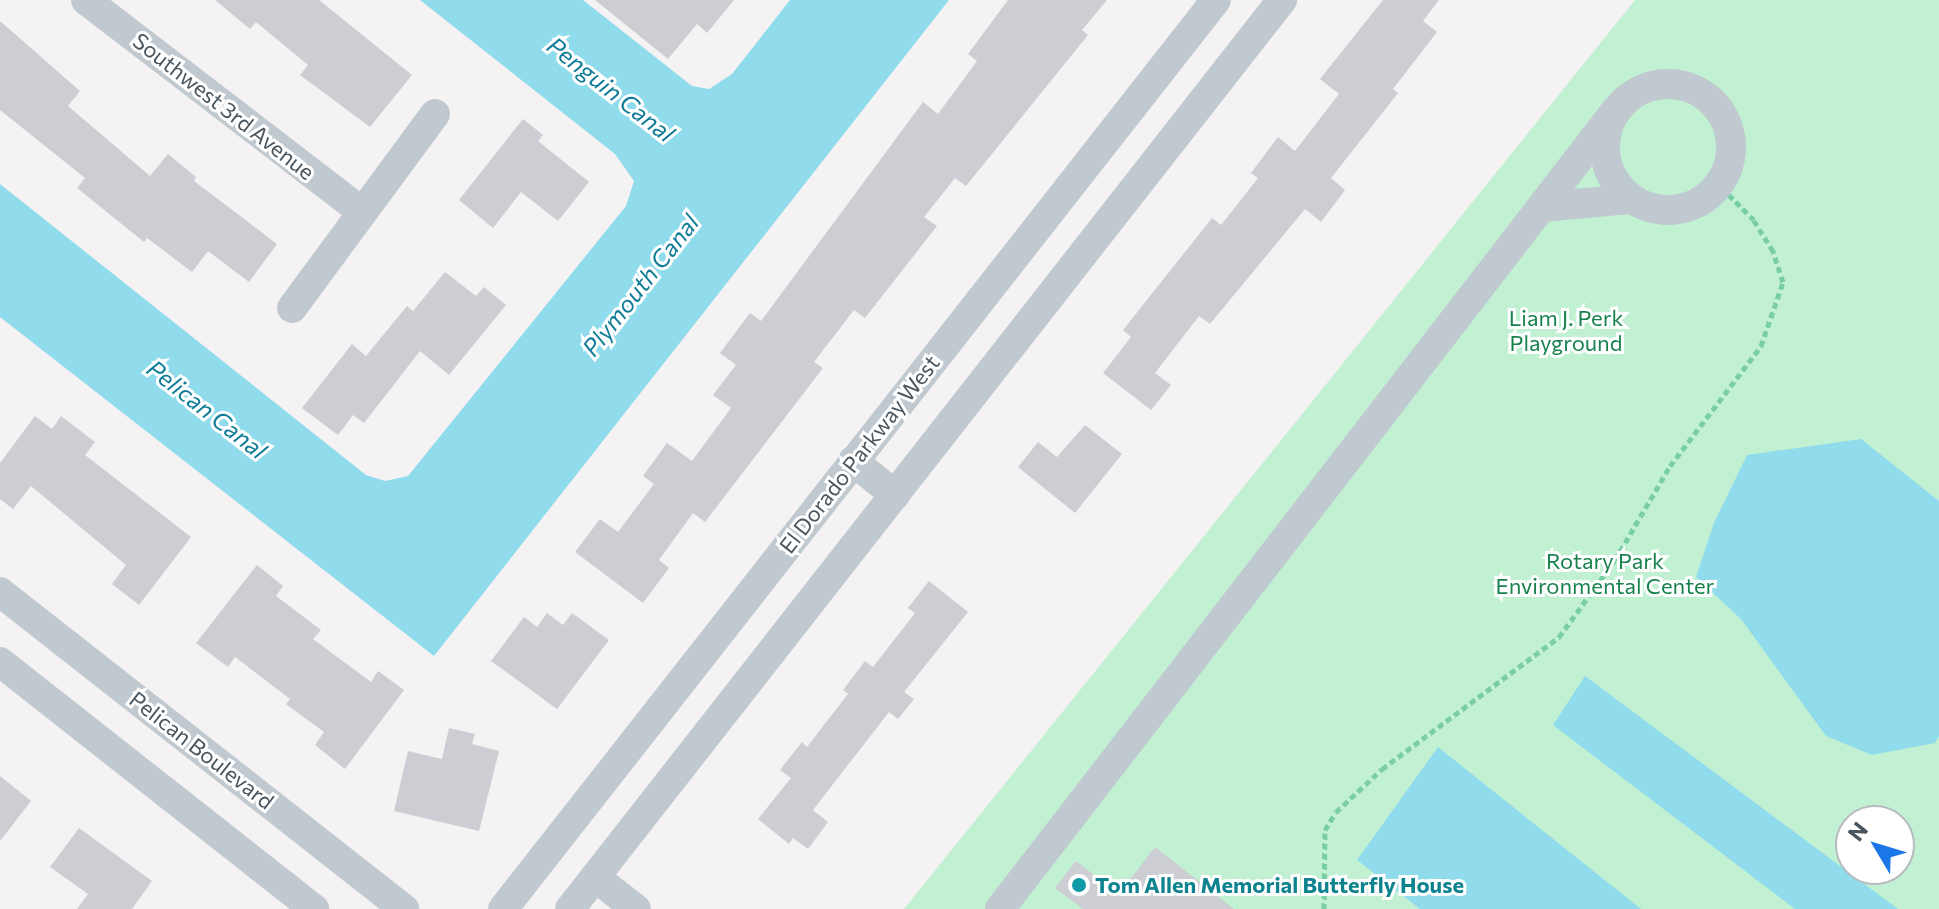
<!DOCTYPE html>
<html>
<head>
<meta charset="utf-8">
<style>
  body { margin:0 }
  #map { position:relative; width:1939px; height:909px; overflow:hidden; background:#f4f2f2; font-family:Commissioner,sans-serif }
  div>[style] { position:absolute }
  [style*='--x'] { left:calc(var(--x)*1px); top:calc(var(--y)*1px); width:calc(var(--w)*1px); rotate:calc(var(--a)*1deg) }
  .green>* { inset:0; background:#c2f0d3 }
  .water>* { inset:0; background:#90dbec }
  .building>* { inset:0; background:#ccced4 }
  .path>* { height:5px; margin-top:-2.5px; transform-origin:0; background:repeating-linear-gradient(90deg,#7acea3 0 6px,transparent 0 10px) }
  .minor>* { height:30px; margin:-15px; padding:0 15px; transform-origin:15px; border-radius:15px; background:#c0c9d0 }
  .minor>.ring { margin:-15px; padding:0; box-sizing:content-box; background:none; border:30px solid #c0c9d0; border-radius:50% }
  .dots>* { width:22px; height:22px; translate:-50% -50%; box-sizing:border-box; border:4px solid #fff; border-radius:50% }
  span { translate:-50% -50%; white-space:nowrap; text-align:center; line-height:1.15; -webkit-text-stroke:6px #fff; paint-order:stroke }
  .street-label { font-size:22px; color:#49555f }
  .park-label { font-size:22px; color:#18824c }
  .culture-label { font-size:22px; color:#0d838f; font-weight:700 }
  .left { translate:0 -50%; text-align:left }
  .water-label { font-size:24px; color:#0e7c96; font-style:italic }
  .north { position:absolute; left:1835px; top:805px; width:80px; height:80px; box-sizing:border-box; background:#fff; border:2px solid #b6bbbf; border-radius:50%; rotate:308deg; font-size:22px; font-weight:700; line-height:32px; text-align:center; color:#49555f }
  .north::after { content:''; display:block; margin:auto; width:28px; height:36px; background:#1b77e5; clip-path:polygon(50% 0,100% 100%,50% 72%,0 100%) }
</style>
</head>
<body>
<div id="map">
  <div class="green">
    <div style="clip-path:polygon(evenodd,1635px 0,1939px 0,1939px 909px,904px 909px,1635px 0,1851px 821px,1899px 821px,1899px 869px,1851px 869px,1851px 821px)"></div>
  </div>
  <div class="water">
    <div style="clip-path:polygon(420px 0,583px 0,692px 86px,709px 89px,732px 74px,790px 0,949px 0,434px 656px,0 317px,0 184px,366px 475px,385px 481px,408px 476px,626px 206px,634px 181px,615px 154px)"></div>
    <div style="clip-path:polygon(1861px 439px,1939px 501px,1939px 736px,1935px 743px,1872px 755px,1826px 736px,1741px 619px,1696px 577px,1714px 523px,1747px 455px)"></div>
    <div style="clip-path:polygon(1585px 676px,1898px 909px,1795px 909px,1553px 725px)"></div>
    <div style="clip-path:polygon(1438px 747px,1641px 909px,1420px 909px,1357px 860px)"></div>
  </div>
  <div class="building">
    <div style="clip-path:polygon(215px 0,319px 0,412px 75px,370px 127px,300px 75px,308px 65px,256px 22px,250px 29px)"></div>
    <div style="clip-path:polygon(595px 0,734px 0,707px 33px,697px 24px,668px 59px)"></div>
    <div style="clip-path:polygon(1008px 0,1107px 0,1082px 30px,1088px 35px,966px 186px,955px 178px,924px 217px,937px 226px,865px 318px,854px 310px,814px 362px,823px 368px,705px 522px,693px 513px,659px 560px,669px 568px,643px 603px,575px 552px,600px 519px,618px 532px,654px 484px,643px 476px,667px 443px,692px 461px,731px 408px,713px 395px,736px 365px,720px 353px,750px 313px,761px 321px,923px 102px,938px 114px,977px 61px,968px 54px)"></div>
    <div style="clip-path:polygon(1383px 0,1439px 0,1423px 21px,1437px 32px,1393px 89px,1398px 93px,1331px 178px,1345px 190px,1321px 222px,1305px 209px,1210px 324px,1199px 316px,1155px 373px,1171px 385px,1151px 410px,1103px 373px,1131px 337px,1123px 330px,1212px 218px,1221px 225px,1258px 178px,1251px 173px,1278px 137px,1295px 151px,1339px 94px,1320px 79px)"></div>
    <div style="clip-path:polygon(0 21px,80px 91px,68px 106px,150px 176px,168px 154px,196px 177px,194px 181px,277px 244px,249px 282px,208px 251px,192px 272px,147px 238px,144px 242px,77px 188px,85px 178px,0 110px)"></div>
    <div style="clip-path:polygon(523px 119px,543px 135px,538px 141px,589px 182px,558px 221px,521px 192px,493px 228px,459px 200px)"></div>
    <div style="clip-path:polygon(445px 272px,476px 296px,484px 287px,506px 305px,449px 375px,420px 351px,364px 423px,353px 415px,338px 435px,302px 408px,352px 344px,366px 356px,407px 306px,413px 311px)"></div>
    <div style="clip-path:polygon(35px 416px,52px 429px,61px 416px,95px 442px,85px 455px,191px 537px,139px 605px,112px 584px,126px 565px,31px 486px,13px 509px,0 499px,0 463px)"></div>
    <div style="clip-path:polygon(1085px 425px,1122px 454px,1075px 513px,1018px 467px,1038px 442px,1057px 457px)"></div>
    <div style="clip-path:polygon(257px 565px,283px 586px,276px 596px,321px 630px,313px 639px,371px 682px,378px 671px,404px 690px,345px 769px,315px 745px,324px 732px,286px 704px,290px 699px,235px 657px,228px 667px,196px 643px)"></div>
    <div style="clip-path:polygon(929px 581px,968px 612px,904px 692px,914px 699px,898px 719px,889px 712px,813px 810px,828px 822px,808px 849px,793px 838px,789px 844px,758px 819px,791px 778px,780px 770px,802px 742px,807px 747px,848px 694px,843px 690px,865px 661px,873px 667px,915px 613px,908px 608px)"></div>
    <div style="clip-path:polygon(547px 613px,563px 625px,572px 613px,609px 640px,557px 709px,491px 661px,524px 617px,537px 627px)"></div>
    <div style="clip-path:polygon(449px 728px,475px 734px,472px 744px,499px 751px,479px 831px,394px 811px,408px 751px,442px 759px)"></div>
    <div style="clip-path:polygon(0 776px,31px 801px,0 841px)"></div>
    <div style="clip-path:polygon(79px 828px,152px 881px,132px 909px,77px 909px,88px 894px,50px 867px)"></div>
    <div style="clip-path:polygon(1155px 847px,1234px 909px,1083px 909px,1055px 888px,1076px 861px,1119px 894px)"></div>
  </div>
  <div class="path">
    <div style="--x:1324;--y:909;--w:79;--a:-89.3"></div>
    <div style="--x:1325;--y:830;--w:21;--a:-59"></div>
    <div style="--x:1336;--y:812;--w:63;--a:-43.1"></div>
    <div style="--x:1382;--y:769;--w:221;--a:-36.7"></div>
    <div style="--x:1559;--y:637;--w:95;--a:-54"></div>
    <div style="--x:1615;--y:560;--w:109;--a:-59.7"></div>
    <div style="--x:1670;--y:466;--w:151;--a:-52.8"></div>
    <div style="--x:1761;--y:346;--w:68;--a:-71"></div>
    <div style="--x:1783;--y:282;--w:33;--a:-108"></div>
    <div style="--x:1773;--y:251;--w:36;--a:-122"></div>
    <div style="--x:1754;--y:220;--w:48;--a:-135"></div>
  </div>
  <div class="minor">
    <div style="--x:86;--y:0;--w:348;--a:37.5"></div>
    <div class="ring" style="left:1605px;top:84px;width:96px;height:96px"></div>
    <div style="--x:1542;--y:207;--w:88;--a:-5.2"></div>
    <div style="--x:292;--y:308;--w:241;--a:-53.6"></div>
    <div style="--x:853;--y:461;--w:54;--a:39"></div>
    <div style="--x:0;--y:592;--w:514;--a:38.12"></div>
    <div style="--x:0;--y:662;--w:400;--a:38.2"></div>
    <div style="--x:595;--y:877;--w:52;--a:38"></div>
    <div style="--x:503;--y:909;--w:1155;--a:-51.89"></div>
    <div style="--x:570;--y:909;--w:1155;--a:-51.93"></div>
    <div style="--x:1000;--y:909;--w:1010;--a:-52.36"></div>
  </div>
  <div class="dots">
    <div style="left:1079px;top:885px;background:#0f9aa8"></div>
  </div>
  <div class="street-label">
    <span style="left:224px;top:106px;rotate:38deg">Southwest 3rd Avenue</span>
    <span style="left:859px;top:454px;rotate:-52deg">El Dorado Parkway West</span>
    <span style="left:202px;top:750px;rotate:38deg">Pelican Boulevard</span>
  </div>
  <div class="park-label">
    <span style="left:1566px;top:330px">Liam J. Perk<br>Playground</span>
    <span style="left:1605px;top:573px">Rotary Park<br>Environmental Center</span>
  </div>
  <div class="culture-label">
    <span class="left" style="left:1095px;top:885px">Tom Allen Memorial Butterfly House</span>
  </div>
  <div class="water-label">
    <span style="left:611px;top:89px;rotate:38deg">Penguin Canal</span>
    <span style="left:640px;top:285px;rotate:-52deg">Plymouth Canal</span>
    <span style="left:207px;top:409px;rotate:38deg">Pelican Canal</span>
  </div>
  <div class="north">N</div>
</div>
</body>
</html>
